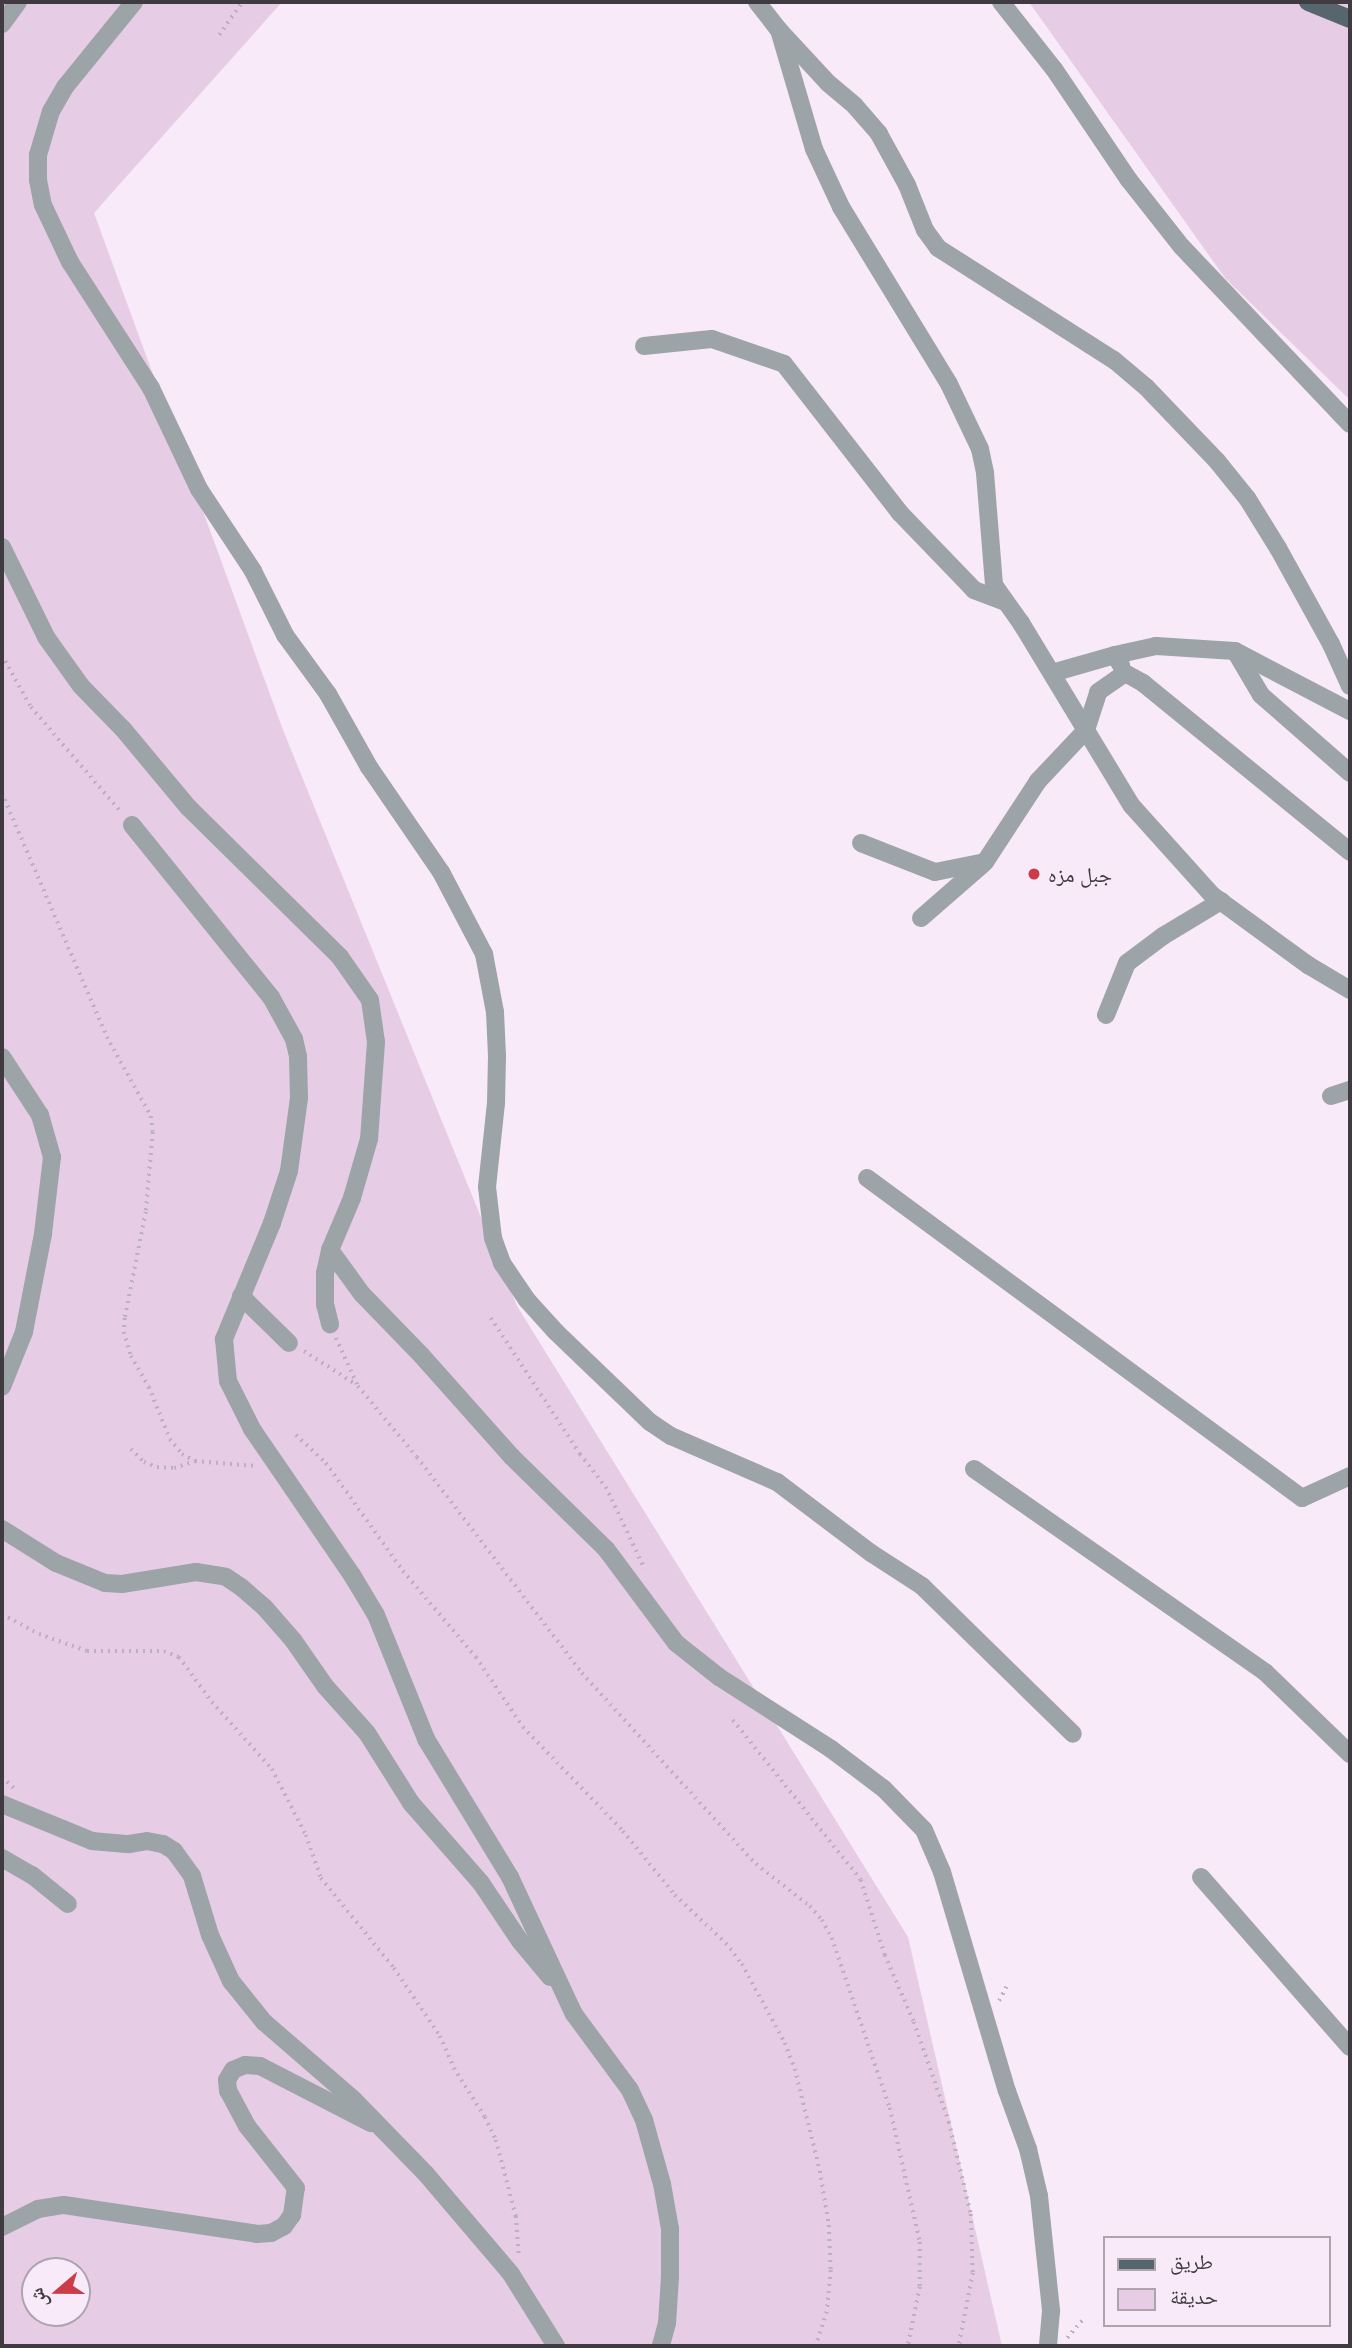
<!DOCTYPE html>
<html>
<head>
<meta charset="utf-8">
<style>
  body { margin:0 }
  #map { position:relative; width:1352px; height:2348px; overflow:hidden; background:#f8eaf8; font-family:"Open Sans","Noto Naskh Arabic",sans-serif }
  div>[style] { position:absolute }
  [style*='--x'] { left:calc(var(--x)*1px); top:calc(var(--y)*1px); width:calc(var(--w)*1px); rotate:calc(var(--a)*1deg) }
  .green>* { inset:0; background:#e6cce5 }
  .path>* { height:3.5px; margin-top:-1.75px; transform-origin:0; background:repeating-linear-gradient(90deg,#bcb1bc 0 2px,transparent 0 7px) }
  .street>* { height:18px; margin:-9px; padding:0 9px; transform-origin:9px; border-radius:9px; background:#9ca4a7 }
  .primary>* { height:18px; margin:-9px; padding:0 9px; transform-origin:9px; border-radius:9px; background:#57656c }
  .dots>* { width:19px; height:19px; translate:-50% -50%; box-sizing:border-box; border:4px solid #f8eaf8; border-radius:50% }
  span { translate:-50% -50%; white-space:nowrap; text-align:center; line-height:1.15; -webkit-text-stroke:6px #f8eaf8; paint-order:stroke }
  .poi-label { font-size:21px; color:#403b40 }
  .left { translate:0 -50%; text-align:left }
  .frame { position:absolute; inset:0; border:4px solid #403b40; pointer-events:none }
  .legend { position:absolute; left:1103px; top:2236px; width:228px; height:91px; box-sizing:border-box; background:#f8eaf8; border:2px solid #aea4ae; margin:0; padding:9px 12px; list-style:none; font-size:21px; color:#403b40 }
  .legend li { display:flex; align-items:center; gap:14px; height:35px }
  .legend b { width:35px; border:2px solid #aea4ae }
  .north { position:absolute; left:21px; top:2257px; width:70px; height:70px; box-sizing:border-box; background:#f8eaf8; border:2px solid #aea4ae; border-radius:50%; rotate:250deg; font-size:19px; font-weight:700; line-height:28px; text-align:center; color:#403b40 }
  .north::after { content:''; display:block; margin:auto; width:24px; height:32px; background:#cb3b48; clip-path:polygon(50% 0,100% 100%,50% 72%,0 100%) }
</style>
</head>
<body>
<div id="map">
  <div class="green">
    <div style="clip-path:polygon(evenodd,2px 2px,282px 2px,94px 213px,283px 730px,517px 1306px,908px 1937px,1002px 2346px,2px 2346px,2px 2px,35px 2271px,77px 2271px,77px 2313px,35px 2313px,35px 2271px)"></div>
    <div style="clip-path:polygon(1029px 2px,1350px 2px,1350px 400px,1225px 278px)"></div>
  </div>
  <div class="path">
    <div style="--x:219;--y:35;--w:40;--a:-55.1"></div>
    <div style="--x:2;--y:655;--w:60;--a:60.9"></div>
    <div style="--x:31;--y:707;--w:140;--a:49.4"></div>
    <div style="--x:2;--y:793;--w:266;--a:66.7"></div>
    <div style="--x:107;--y:1037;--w:90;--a:60.9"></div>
    <div style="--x:151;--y:1116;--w:16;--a:83"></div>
    <div style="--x:153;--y:1132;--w:80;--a:95"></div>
    <div style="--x:146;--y:1212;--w:108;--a:101.2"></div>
    <div style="--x:125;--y:1318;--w:14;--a:94"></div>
    <div style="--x:124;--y:1332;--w:25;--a:74"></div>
    <div style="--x:131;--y:1356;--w:36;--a:60"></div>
    <div style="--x:149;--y:1387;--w:56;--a:68"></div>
    <div style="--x:170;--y:1439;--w:19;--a:51"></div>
    <div style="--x:182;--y:1454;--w:15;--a:28"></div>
    <div style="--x:195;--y:1461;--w:61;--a:4.7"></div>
    <div style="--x:491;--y:1318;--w:163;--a:56.8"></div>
    <div style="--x:580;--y:1454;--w:42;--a:51.8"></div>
    <div style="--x:606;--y:1487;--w:91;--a:64.6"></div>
    <div style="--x:336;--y:1338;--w:53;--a:65.4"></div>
    <div style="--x:358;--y:1386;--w:92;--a:50.3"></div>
    <div style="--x:417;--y:1457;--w:272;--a:52.6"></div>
    <div style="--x:582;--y:1673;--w:258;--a:47.7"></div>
    <div style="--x:756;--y:1864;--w:68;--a:37.9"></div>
    <div style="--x:810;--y:1906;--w:18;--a:49"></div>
    <div style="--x:822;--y:1920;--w:21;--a:61"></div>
    <div style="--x:832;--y:1938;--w:180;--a:71.2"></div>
    <div style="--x:890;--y:2108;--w:137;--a:77.4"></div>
    <div style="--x:920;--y:2242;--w:45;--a:90"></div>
    <div style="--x:920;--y:2287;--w:60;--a:101.5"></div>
    <div style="--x:304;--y:1351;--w:63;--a:32.7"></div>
    <div style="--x:296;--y:1435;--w:41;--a:43"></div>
    <div style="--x:326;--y:1463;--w:133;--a:54.5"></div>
    <div style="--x:403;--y:1571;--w:113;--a:49.7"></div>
    <div style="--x:476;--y:1657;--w:84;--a:56.1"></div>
    <div style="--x:523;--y:1727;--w:144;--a:46.1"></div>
    <div style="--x:623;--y:1831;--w:82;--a:50.9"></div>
    <div style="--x:675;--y:1895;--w:70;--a:43.3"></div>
    <div style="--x:726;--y:1943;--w:26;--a:53"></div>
    <div style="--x:742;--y:1964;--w:90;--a:61.4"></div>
    <div style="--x:785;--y:2043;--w:28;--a:69"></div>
    <div style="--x:795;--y:2069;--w:105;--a:76.2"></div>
    <div style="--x:820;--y:2171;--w:55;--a:80.5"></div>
    <div style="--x:829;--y:2225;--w:45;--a:87.5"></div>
    <div style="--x:831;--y:2270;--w:42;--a:95.4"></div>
    <div style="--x:827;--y:2312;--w:36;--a:108"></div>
    <div style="--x:131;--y:1449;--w:18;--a:45"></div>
    <div style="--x:144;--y:1462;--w:14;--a:21"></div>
    <div style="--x:157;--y:1467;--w:17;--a:3"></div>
    <div style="--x:174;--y:1468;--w:22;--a:-18"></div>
    <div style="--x:2;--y:1614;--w:42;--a:28.4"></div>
    <div style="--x:39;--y:1634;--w:51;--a:19.5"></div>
    <div style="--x:87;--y:1651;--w:77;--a:0"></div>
    <div style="--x:164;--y:1651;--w:16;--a:22"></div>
    <div style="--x:179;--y:1657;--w:56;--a:53.7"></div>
    <div style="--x:212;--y:1702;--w:90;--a:48.2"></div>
    <div style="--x:272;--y:1769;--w:74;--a:62.7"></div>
    <div style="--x:306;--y:1835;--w:46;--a:70.8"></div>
    <div style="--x:321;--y:1878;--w:116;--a:51"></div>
    <div style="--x:394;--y:1968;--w:82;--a:55.9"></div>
    <div style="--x:440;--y:2036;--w:35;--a:66"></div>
    <div style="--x:454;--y:2068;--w:58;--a:57.7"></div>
    <div style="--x:485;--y:2117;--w:25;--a:64"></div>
    <div style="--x:496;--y:2140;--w:79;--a:75.3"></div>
    <div style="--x:516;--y:2216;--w:40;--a:85.7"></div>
    <div style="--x:733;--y:1720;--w:205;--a:51.3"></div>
    <div style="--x:861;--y:1880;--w:79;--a:72.3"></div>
    <div style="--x:885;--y:1955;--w:73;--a:66.6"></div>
    <div style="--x:914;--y:2022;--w:106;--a:70.7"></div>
    <div style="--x:949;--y:2122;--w:95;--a:76.6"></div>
    <div style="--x:971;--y:2214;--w:59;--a:88.1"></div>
    <div style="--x:973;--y:2273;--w:74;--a:100.9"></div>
    <div style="--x:2;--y:1777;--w:16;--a:43"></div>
    <div style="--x:999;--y:2001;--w:16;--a:-63"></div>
    <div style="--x:1067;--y:2338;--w:23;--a:-49"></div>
  </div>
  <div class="street">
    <div style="--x:134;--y:2;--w:109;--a:129.1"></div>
    <div style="--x:65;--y:87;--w:28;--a:120"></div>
    <div style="--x:51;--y:111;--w:46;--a:106.5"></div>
    <div style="--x:38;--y:155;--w:25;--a:90"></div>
    <div style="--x:38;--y:180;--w:25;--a:79"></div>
    <div style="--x:43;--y:205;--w:63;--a:64.7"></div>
    <div style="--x:70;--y:262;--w:150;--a:57.3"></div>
    <div style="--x:151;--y:388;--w:112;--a:64.6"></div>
    <div style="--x:199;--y:489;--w:98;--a:56.6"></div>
    <div style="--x:253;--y:571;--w:72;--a:63.4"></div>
    <div style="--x:285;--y:635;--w:73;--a:53.9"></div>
    <div style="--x:328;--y:694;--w:84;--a:60.7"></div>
    <div style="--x:369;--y:767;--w:127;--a:55.6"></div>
    <div style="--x:441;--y:872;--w:93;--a:62.3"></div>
    <div style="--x:484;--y:954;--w:59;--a:79.3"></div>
    <div style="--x:495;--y:1012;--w:44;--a:87.4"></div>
    <div style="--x:497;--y:1056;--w:47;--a:91.2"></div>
    <div style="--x:496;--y:1103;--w:84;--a:96.1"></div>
    <div style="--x:487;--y:1187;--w:51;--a:83.3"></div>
    <div style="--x:493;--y:1238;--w:27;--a:70"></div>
    <div style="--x:502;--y:1263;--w:45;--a:56"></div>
    <div style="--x:527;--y:1300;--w:43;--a:47.8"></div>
    <div style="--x:556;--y:1332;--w:130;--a:43.8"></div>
    <div style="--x:650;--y:1422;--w:25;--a:34"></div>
    <div style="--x:671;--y:1436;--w:116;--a:23.5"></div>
    <div style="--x:777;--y:1482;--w:118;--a:37.1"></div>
    <div style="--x:871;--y:1553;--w:61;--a:32.9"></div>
    <div style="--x:922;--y:1586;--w:211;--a:44.4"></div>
    <div style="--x:757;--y:2;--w:36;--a:52"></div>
    <div style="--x:779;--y:30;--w:72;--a:47.2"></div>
    <div style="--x:828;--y:83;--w:35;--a:40"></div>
    <div style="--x:855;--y:106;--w:37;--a:49"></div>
    <div style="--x:879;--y:134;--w:58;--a:61.2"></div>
    <div style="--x:907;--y:185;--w:48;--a:68.2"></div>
    <div style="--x:925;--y:230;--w:22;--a:54"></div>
    <div style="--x:938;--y:248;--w:209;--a:32.5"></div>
    <div style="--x:1114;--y:360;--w:42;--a:40.2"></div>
    <div style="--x:1146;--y:387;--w:103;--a:46.2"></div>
    <div style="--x:1217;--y:461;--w:48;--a:51"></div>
    <div style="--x:1247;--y:498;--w:59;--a:58.2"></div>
    <div style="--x:1278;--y:548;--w:110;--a:61.1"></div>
    <div style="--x:1331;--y:644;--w:46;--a:65.7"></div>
    <div style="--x:1001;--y:2;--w:85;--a:51.7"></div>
    <div style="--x:1054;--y:69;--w:134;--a:56"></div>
    <div style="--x:1129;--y:180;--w:85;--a:51.7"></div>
    <div style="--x:1182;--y:247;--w:244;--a:46.5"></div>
    <div style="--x:2;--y:24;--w:27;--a:-54"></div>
    <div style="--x:779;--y:30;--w:124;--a:73.6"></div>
    <div style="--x:814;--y:149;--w:64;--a:65"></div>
    <div style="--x:841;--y:207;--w:207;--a:58.6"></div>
    <div style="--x:949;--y:384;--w:72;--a:64.5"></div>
    <div style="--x:980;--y:449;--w:25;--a:78"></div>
    <div style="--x:985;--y:473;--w:112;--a:85.4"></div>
    <div style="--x:994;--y:585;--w:47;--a:54.6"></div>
    <div style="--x:1021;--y:623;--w:214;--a:58.8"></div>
    <div style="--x:1132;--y:806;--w:120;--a:48"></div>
    <div style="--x:1212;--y:895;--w:119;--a:36.1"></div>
    <div style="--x:1308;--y:965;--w:49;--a:30.8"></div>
    <div style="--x:644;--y:346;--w:68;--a:-5.9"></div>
    <div style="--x:712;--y:339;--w:76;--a:19.1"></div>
    <div style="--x:784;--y:364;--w:189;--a:52.1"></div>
    <div style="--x:900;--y:513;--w:107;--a:46.1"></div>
    <div style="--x:974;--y:590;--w:34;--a:21"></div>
    <div style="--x:2;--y:547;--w:100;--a:63.9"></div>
    <div style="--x:46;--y:637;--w:60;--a:54.5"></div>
    <div style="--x:81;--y:686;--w:60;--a:45.7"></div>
    <div style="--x:123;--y:729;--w:102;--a:50.2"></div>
    <div style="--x:188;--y:807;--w:214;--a:44.6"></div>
    <div style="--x:340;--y:957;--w:52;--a:55.1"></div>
    <div style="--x:370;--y:1000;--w:42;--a:81.9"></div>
    <div style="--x:376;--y:1042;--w:97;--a:94.1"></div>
    <div style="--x:369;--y:1139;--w:61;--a:106.1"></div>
    <div style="--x:352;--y:1198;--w:56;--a:112.9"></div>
    <div style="--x:330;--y:1250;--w:24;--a:102"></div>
    <div style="--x:325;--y:1273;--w:31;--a:90"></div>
    <div style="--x:325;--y:1304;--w:21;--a:76"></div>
    <div style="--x:1235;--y:651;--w:51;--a:59.4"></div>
    <div style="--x:1261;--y:695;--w:118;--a:41.2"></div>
    <div style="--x:1115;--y:655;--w:42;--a:-12.4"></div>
    <div style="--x:1156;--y:646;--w:79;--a:3.6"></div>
    <div style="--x:1235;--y:651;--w:130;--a:27.6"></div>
    <div style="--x:1052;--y:673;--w:66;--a:-15.9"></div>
    <div style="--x:1115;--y:655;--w:12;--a:59"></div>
    <div style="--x:132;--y:825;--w:221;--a:51.1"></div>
    <div style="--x:271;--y:997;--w:48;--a:61.3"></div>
    <div style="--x:294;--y:1039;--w:18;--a:77"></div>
    <div style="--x:298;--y:1057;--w:41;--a:88.6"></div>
    <div style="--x:299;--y:1098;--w:74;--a:97.8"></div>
    <div style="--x:289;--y:1171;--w:55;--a:108.1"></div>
    <div style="--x:272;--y:1223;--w:126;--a:112.5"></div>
    <div style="--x:224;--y:1339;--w:42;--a:84.6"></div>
    <div style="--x:228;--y:1381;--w:54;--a:63.4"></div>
    <div style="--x:252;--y:1429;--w:177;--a:55.6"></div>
    <div style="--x:352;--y:1575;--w:47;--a:59"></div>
    <div style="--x:376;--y:1615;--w:134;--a:68"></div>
    <div style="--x:426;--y:1739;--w:162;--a:58.7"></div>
    <div style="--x:510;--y:1877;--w:151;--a:65"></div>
    <div style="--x:574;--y:2014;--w:94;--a:53.6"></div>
    <div style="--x:630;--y:2090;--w:33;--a:65"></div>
    <div style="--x:644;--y:2120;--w:66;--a:74.3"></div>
    <div style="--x:662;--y:2184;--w:46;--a:79.9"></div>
    <div style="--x:670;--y:2229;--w:48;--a:90"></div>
    <div style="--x:670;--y:2277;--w:46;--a:93.7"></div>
    <div style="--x:667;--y:2323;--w:24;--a:105"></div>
    <div style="--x:861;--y:843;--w:79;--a:21.4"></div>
    <div style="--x:935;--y:872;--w:51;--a:-11.3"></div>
    <div style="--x:985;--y:862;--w:97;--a:-56.8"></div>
    <div style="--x:1038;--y:781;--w:70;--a:-46.7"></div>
    <div style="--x:1086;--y:730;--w:40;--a:-72"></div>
    <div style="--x:1098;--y:692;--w:33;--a:-35"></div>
    <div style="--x:1125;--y:673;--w:21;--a:29"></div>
    <div style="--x:1143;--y:683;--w:267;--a:39.2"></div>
    <div style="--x:921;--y:918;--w:82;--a:-41.1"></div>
    <div style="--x:1106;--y:1015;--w:56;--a:-68"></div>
    <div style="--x:1127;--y:963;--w:45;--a:-36.9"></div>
    <div style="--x:1163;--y:936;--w:68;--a:-31.1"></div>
    <div style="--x:2;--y:1057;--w:69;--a:56.8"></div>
    <div style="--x:40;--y:1115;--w:44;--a:74.1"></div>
    <div style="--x:52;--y:1157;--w:78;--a:96.7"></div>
    <div style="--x:43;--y:1234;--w:100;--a:101"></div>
    <div style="--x:24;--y:1332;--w:59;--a:111.8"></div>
    <div style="--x:1331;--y:1096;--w:20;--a:-18"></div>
    <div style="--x:867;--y:1178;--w:540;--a:36.34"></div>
    <div style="--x:1302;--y:1498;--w:53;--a:-24.6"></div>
    <div style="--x:330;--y:1250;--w:54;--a:54"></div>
    <div style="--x:362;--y:1294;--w:86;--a:45.9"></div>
    <div style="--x:422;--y:1356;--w:134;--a:48.3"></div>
    <div style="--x:511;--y:1456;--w:133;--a:44.4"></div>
    <div style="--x:606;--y:1549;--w:117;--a:53.3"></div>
    <div style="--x:676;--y:1643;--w:55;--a:38.3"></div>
    <div style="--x:719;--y:1677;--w:133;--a:32.7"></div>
    <div style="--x:831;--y:1749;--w:66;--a:37"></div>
    <div style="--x:884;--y:1789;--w:57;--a:45.7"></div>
    <div style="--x:924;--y:1830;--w:46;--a:66.8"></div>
    <div style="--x:942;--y:1872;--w:228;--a:73.5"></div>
    <div style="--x:1007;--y:2091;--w:62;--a:70.1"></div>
    <div style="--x:1028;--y:2149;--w:48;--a:76.8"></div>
    <div style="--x:1039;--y:2196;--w:116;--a:84"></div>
    <div style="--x:1051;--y:2311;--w:35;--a:95"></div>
    <div style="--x:241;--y:1296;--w:67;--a:44.4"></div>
    <div style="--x:974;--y:1469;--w:355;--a:34.9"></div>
    <div style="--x:1265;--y:1672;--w:118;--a:44"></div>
    <div style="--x:2;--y:1529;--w:64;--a:32.2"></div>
    <div style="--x:56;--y:1563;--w:53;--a:22.2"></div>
    <div style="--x:105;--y:1583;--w:17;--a:3"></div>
    <div style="--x:122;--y:1584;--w:75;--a:-9.2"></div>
    <div style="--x:196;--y:1572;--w:30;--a:9"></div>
    <div style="--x:226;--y:1577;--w:18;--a:34"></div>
    <div style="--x:241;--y:1587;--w:32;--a:41"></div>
    <div style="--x:265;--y:1608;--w:43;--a:48.8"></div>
    <div style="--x:293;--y:1640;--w:56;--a:55.2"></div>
    <div style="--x:325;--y:1686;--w:63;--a:48.2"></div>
    <div style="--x:367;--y:1733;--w:83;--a:57.8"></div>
    <div style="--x:411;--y:1803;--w:106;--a:48.8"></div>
    <div style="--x:481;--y:1883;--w:70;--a:56.1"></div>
    <div style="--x:520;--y:1941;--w:47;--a:50.2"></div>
    <div style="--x:2;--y:1804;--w:97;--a:22.3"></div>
    <div style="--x:92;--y:1841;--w:37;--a:5"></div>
    <div style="--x:129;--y:1844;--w:18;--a:-9"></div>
    <div style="--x:147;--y:1841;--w:16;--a:11"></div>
    <div style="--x:163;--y:1844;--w:13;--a:32"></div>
    <div style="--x:174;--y:1851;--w:31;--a:54"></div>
    <div style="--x:192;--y:1876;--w:62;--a:73"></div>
    <div style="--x:210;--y:1935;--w:51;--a:65.5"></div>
    <div style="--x:231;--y:1981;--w:53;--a:51.2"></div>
    <div style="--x:264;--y:2022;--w:119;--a:40.9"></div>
    <div style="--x:354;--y:2100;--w:103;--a:45.8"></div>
    <div style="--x:426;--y:2174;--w:131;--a:49.6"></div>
    <div style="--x:511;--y:2274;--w:85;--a:58"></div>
    <div style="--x:2;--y:1858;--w:34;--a:30"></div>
    <div style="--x:32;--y:1875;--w:46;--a:38.9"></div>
    <div style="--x:1201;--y:1877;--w:226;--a:48.8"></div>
    <div style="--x:2;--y:2227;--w:40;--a:-26.6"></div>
    <div style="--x:38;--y:2209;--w:26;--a:-9"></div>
    <div style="--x:64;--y:2205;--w:195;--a:8.5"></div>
    <div style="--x:257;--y:2234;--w:14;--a:-4"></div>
    <div style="--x:271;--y:2233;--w:15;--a:-28"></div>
    <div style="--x:284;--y:2226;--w:14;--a:-54"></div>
    <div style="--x:292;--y:2215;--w:27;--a:-82"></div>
    <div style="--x:296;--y:2188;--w:79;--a:-128.3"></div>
    <div style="--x:247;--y:2126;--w:40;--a:-118"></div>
    <div style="--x:228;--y:2091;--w:11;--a:-95"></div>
    <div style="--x:227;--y:2080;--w:12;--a:-59"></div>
    <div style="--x:233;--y:2070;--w:13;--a:-23"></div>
    <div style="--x:245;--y:2065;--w:15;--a:4"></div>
    <div style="--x:260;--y:2066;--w:125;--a:27.2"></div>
  </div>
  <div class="primary">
    <div style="--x:1308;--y:2;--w:45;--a:22"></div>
  </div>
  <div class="dots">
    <div style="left:1034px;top:874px;background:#cb3b48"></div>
  </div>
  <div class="poi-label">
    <span class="left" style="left:1048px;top:874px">جبل مزه</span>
  </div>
  <div class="frame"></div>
  <ul class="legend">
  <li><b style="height:9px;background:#57656c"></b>طريق</li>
  <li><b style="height:19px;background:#e6cce5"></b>حديقة</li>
  </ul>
  <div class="north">ش</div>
</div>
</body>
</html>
